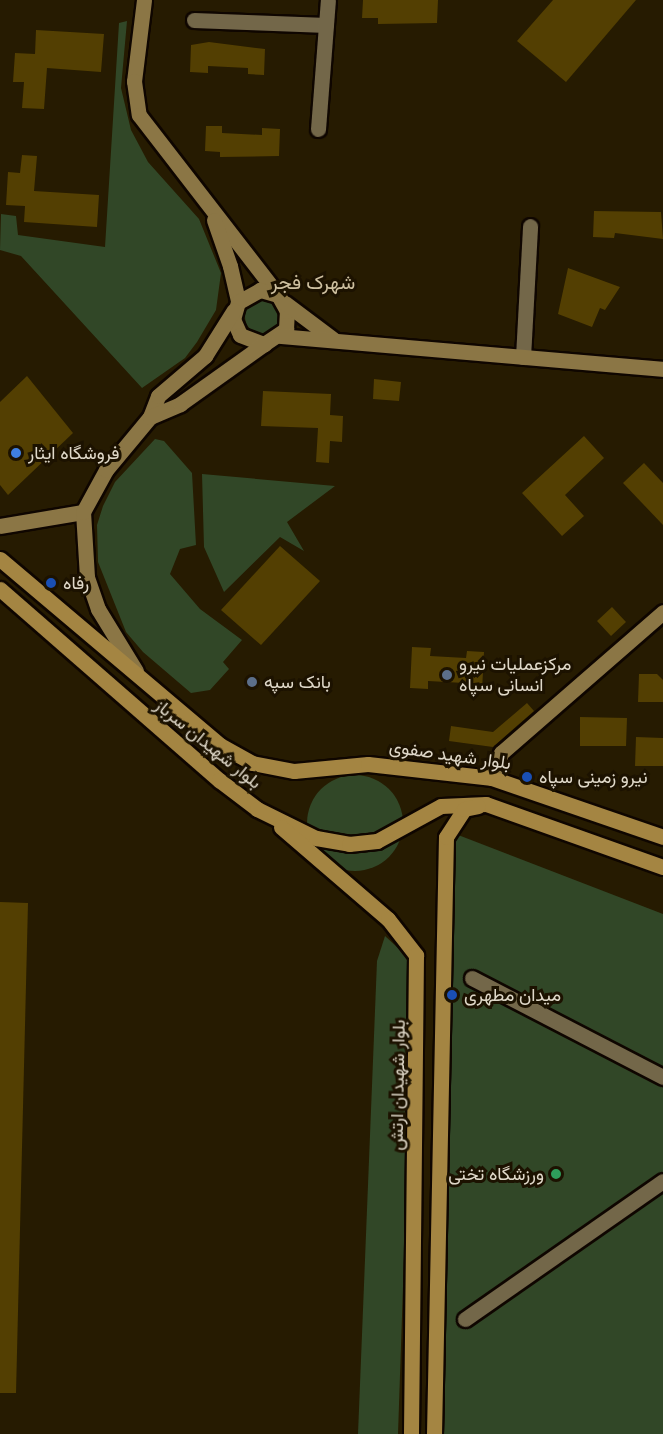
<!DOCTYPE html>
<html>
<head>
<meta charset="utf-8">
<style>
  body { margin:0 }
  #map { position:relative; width:663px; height:1434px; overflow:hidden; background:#261b01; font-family:"Space Grotesk",Vazirmatn,sans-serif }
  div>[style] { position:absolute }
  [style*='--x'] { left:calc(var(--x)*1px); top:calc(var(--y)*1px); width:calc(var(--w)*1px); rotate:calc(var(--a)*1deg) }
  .green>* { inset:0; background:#314727 }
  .round { border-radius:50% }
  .building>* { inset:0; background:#533f02 }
  .roads { filter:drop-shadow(2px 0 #0f0600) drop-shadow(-2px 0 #0f0600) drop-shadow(0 2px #0f0600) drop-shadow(0 -2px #0f0600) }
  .street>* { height:15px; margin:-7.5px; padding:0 7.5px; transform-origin:7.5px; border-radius:7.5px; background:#736749 }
  .secondary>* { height:15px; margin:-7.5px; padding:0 7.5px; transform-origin:7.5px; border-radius:7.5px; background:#8b7645 }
  .primary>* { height:15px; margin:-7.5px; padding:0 7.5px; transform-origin:7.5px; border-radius:7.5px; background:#a48542 }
  .dots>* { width:16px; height:16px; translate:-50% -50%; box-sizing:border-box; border:3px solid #1c1200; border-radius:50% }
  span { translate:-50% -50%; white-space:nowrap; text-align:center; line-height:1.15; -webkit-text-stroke:6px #1c1200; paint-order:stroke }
  .poi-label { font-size:18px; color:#e0d9c9 }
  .left { translate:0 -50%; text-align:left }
  .right { translate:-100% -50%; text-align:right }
  .street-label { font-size:18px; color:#e0d9c9 }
  .neighbourhood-label { font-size:20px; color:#cec0a0 }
</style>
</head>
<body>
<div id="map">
  <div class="green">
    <div style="clip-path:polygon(127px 21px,121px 88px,131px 130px,148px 162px,199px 219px,221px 273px,216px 310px,197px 342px,185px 358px,142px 388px,21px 256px,0 250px,1px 214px,16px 216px,18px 235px,105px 247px,119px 23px)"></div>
    <div class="round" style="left:245px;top:300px;width:34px;height:34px"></div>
    <div style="clip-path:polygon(155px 439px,164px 441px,192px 473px,196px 545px,180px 549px,170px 574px,200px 609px,242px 640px,223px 662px,229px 669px,210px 690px,191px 693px,143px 652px,126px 632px,98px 562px,97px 525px,103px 506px,115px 482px)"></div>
    <div style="clip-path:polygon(202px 474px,335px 486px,287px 522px,304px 551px,280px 537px,224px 592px,204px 547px)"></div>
    <div class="round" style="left:307px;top:775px;width:96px;height:96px"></div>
    <div style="clip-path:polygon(453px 833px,663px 914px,663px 1434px,444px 1434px)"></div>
    <div style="clip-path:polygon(385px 936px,410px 959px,413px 992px,398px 1434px,358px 1434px,377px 961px)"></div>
  </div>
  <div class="building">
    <div style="clip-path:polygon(363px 0,438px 0,437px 23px,378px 24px,378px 18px,362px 18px)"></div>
    <div style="clip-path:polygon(553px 0,636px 0,566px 82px,517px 41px)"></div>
    <div style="clip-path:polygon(36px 30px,104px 34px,101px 72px,47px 68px,44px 109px,22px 108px,24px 82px,13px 82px,15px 53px,35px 54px)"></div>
    <div style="clip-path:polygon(209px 42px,265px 49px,264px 75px,248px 74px,248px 68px,208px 66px,208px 73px,190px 72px,191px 45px)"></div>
    <div style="clip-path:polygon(206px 126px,222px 126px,222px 133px,262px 135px,262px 128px,280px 129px,279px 156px,220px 157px,220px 152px,205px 151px)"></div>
    <div style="clip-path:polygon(22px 155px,37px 156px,34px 191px,99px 195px,97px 227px,24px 222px,25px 206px,6px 205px,8px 172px,20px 173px)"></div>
    <div style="clip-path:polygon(594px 211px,661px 212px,663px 239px,615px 233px,614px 238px,593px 237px)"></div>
    <div style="clip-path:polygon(568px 268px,620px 287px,605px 310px,600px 308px,592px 327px,558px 314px)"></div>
    <div style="clip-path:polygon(27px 376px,73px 433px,8px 495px,0 485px,0 402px)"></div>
    <div style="clip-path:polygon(374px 379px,401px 382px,399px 401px,373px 399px)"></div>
    <div style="clip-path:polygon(263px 391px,331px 394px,330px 415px,343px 416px,342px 442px,330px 441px,329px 463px,316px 462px,318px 428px,261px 426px)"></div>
    <div style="clip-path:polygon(584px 436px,604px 458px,565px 495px,584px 516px,562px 536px,522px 493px)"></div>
    <div style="clip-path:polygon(644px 463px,663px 483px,663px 525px,623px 483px)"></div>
    <div style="clip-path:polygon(280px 546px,320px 581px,261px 645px,221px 610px)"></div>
    <div style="clip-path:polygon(612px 607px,626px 622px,611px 636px,597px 621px)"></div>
    <div style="clip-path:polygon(412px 647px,431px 648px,430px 656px,466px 658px,467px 651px,484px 652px,482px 691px,463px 690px,464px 683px,428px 681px,428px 689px,410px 688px)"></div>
    <div style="clip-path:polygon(639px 674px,657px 674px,663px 680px,663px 702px,638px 702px)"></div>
    <div style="clip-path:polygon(527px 703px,534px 711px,493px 747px,449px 741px,451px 726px,493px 732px)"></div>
    <div style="clip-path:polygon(580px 717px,627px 718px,626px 746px,580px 746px)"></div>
    <div style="clip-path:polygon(636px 737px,663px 738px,663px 766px,635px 766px)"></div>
    <div style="clip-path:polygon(0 902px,28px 903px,16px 1393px,0 1393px)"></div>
  </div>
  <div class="roads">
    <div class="street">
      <div style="--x:194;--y:20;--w:132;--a:2.2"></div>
      <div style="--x:318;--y:129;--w:129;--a:-85.6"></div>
      <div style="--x:523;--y:357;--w:131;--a:-86.9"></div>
      <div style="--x:472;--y:978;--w:215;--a:27.4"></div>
      <div style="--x:465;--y:1319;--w:241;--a:-34.9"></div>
    </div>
    <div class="secondary">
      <div style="--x:144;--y:0;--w:82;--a:97"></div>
      <div style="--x:134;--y:81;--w:34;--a:82"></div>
      <div style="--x:139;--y:115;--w:227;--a:52.3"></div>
      <div style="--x:214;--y:220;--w:49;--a:70.8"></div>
      <div style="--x:230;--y:266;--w:37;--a:77"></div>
      <div style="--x:238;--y:302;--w:18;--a:106"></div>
      <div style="--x:233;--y:319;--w:17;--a:66"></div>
      <div style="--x:240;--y:335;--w:26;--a:21"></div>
      <div style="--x:264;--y:344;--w:27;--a:-34"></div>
      <div style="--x:286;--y:329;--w:18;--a:-87"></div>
      <div style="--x:287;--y:311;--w:18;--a:-119"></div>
      <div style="--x:278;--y:295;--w:19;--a:-164"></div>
      <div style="--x:260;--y:290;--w:25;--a:151"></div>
      <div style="--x:285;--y:303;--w:60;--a:36.9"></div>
      <div style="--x:280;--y:336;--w:384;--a:4.9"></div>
      <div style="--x:150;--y:417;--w:22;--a:-69"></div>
      <div style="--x:158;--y:396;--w:62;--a:-40.4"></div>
      <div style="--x:205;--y:356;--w:54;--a:-57.8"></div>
      <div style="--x:0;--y:526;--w:84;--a:-9.6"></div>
      <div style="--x:136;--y:671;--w:73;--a:-121.5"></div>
      <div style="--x:98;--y:609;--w:34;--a:-109"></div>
      <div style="--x:87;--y:577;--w:65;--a:-93.5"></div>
      <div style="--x:83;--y:512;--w:48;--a:-61.3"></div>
      <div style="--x:106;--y:470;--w:69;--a:-50.3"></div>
      <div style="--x:150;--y:417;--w:33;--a:-23"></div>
      <div style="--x:180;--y:404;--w:103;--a:-35.5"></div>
      <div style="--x:492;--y:778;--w:27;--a:-70"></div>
      <div style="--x:501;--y:753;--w:215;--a:-41"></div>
    </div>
    <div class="primary">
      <div style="--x:0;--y:559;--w:288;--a:40.2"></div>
      <div style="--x:220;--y:745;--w:37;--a:29"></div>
      <div style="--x:252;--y:763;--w:43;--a:10.8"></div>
      <div style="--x:294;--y:771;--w:74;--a:-5.4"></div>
      <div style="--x:368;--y:764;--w:125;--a:6.4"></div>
      <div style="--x:492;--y:778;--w:181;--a:19"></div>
      <div style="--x:0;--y:589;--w:291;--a:41.1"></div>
      <div style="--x:219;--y:780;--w:48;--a:37.3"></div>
      <div style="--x:257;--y:809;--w:66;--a:26.2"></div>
      <div style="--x:316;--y:838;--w:34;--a:10"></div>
      <div style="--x:349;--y:844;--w:28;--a:-6"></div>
      <div style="--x:377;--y:841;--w:73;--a:-28.7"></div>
      <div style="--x:441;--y:806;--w:45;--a:-2.5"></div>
      <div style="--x:486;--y:804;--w:188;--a:19.6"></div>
      <div style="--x:281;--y:827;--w:141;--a:40.7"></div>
      <div style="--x:388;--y:919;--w:46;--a:52.1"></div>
      <div style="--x:416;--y:955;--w:479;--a:90.6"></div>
      <div style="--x:434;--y:1434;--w:597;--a:-88.85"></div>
      <div style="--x:446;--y:837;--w:33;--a:-57"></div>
      <div style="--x:464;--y:809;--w:14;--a:-12"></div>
    </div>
  </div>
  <div class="dots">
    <div style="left:16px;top:453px;background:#3f7fe0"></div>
    <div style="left:51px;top:583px;background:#1a4fb4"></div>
    <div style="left:447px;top:675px;background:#5c6f8a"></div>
    <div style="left:252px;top:682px;background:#5c6f8a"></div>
    <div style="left:527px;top:777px;background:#1a4fb4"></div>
    <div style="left:452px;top:995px;background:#1a4fb4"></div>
    <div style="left:556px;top:1174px;background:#2e9e5b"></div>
  </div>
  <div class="poi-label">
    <span class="left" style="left:28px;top:453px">فروشگاه ایثار</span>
    <span class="left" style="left:63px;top:583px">رفاه</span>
    <span class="left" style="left:459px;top:675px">مرکزعملیات نیرو<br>انسانی سپاه</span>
    <span class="left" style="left:264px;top:682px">بانک سپه</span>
    <span class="left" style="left:539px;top:777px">نیرو زمینی سپاه</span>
    <span class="left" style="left:464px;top:995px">میدان مطهری</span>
    <span class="right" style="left:544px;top:1174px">ورزشگاه تختی</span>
  </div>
  <div class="street-label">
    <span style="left:208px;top:744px;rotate:39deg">بلوار شهیدان سرباز</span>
    <span style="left:450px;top:755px;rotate:8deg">بلوار شهید صفوی</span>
    <span style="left:398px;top:1085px;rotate:-89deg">بلوار شهیدان ارتش</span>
  </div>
  <div class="neighbourhood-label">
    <span style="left:313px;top:282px">شهرک فجر</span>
  </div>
</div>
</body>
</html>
